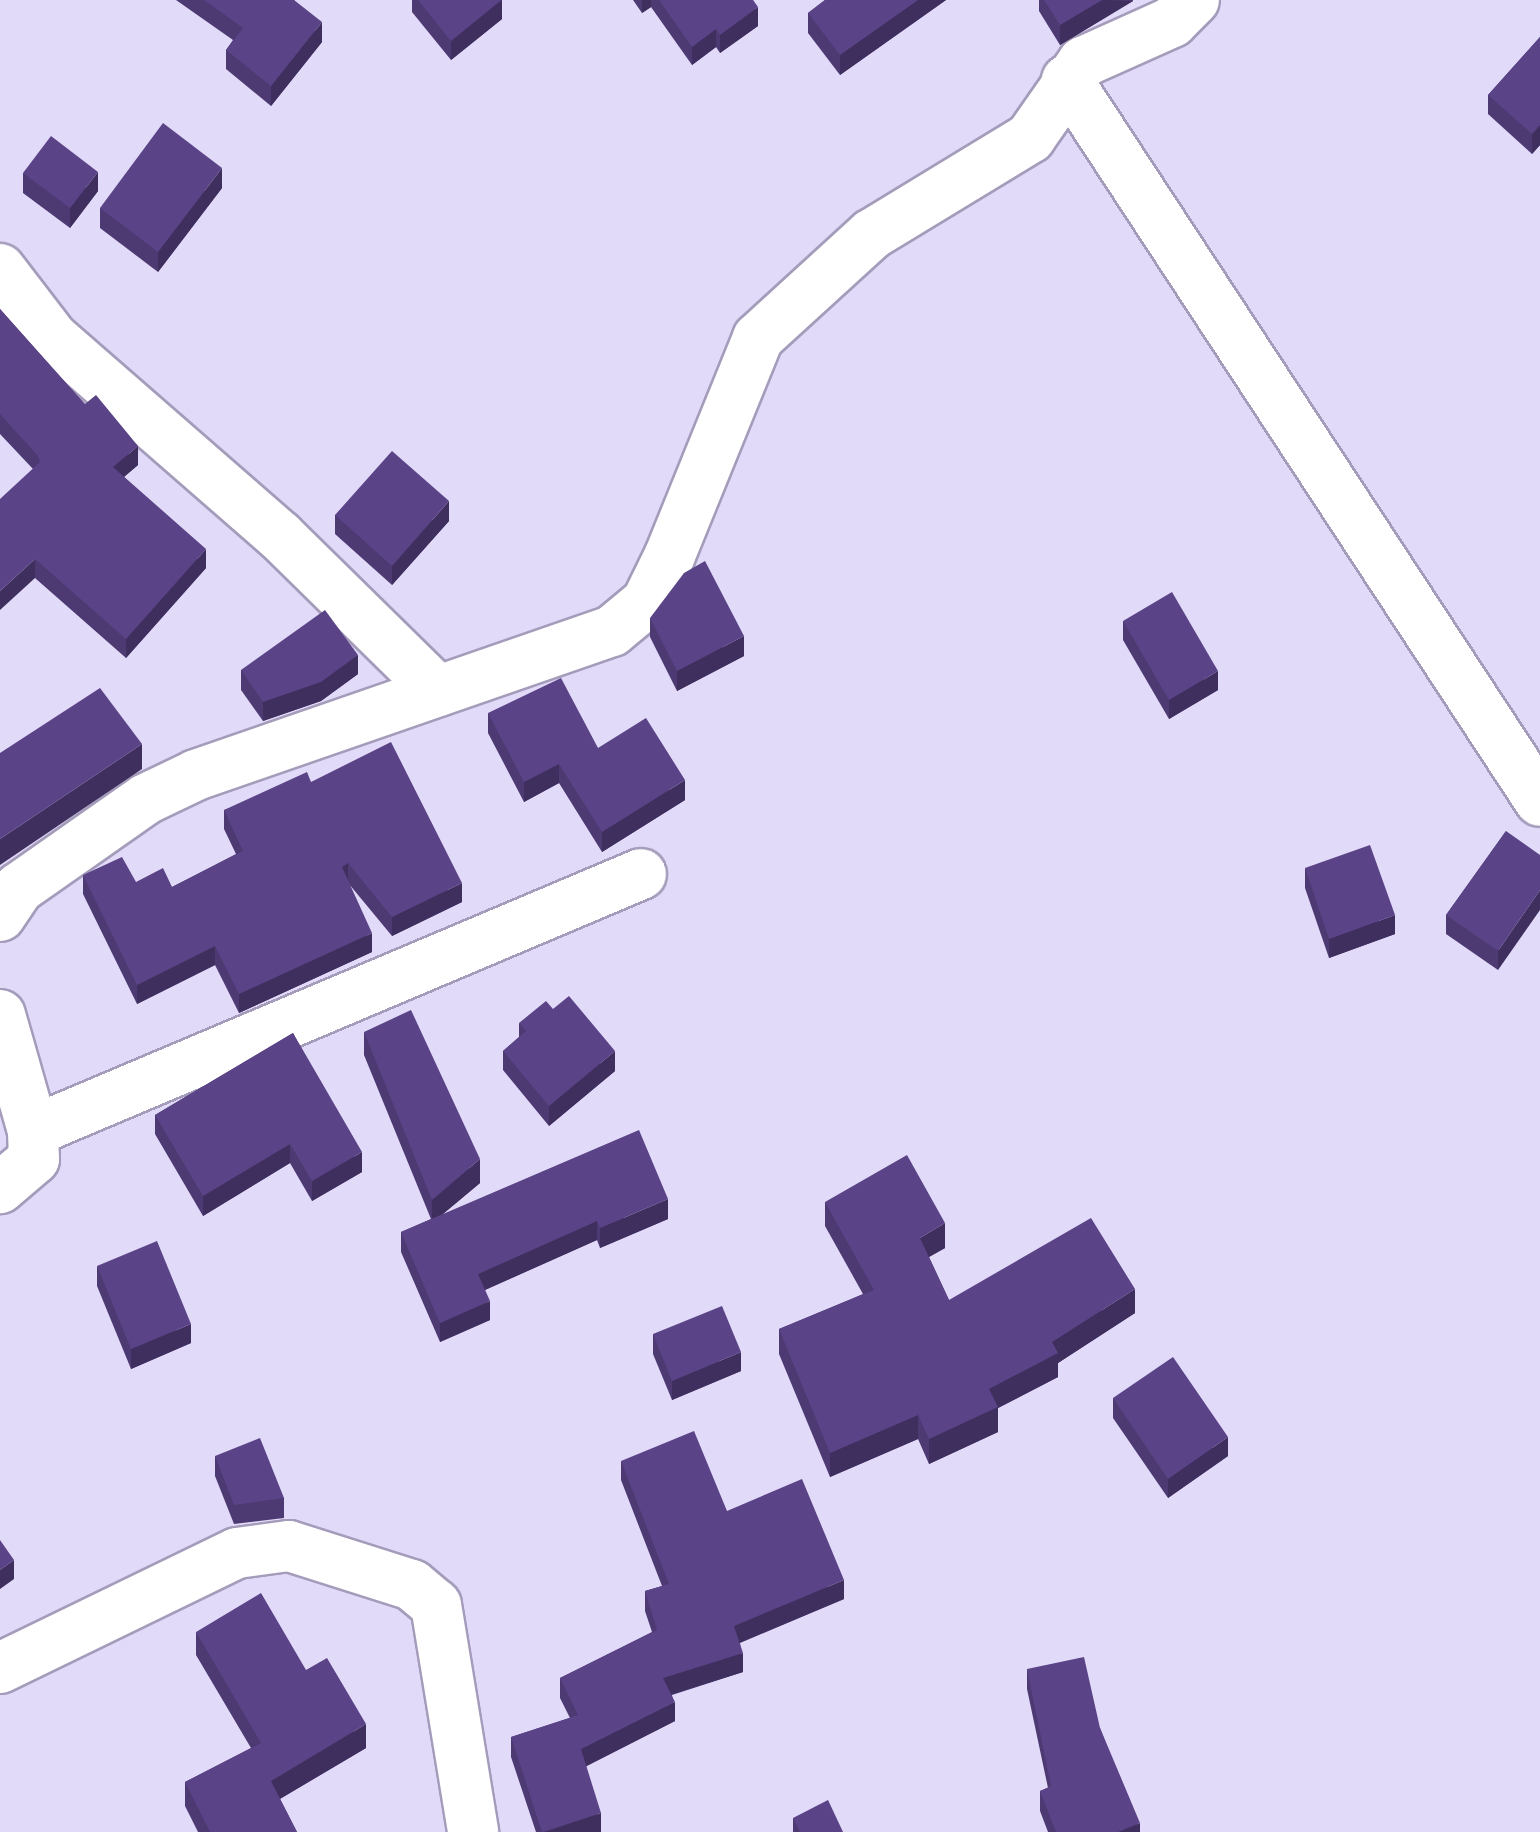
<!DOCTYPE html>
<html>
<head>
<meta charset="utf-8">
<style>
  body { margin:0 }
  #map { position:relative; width:1540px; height:1832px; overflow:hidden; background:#e2daf9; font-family:"Times New Roman",serif }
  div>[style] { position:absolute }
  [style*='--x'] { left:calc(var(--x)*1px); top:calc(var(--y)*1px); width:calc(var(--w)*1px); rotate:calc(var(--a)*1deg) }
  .roads { filter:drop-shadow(2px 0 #a49cba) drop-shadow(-2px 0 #a49cba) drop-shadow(0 2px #a49cba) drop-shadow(0 -2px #a49cba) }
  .street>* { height:50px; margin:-25px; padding:0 25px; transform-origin:25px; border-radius:25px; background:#fff }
  .wall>* { inset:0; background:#4d3a73 }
  .shaded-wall>* { inset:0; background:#3f2f5e }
  .building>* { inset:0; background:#5a4386 }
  span { translate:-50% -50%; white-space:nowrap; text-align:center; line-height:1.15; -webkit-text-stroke:10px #eee9fc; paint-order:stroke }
</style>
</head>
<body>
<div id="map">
  <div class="roads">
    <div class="street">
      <div style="--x:1067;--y:80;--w:862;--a:56.73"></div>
      <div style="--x:0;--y:269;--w:87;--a:52.5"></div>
      <div style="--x:53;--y:338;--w:301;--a:41.1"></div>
      <div style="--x:280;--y:536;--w:221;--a:44.5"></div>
      <div style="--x:0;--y:916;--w:34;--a:-56"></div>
      <div style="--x:19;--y:888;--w:155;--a:-35"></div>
      <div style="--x:146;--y:799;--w:55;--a:-25.6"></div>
      <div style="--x:196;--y:775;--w:440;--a:-19.1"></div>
      <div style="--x:612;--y:631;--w:45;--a:-39.6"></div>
      <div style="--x:647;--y:602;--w:52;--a:-63.9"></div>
      <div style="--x:670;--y:555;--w:234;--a:-67.9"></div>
      <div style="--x:758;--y:338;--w:154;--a:-42.4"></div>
      <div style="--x:872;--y:234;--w:185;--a:-31.3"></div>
      <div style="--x:1030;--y:138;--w:93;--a:-55.1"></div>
      <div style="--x:1083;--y:62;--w:98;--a:-24.2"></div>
      <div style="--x:1172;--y:22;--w:31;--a:-45"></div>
      <div style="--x:0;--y:1015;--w:121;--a:74.1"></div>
      <div style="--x:33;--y:1131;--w:28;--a:88"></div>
      <div style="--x:34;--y:1159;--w:45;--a:139.5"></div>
      <div style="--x:33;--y:1131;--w:660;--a:-22.91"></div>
      <div style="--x:0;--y:1668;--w:263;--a:-25.9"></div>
      <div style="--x:237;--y:1553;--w:52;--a:-7.7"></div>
      <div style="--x:289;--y:1546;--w:129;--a:17.6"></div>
      <div style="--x:412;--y:1585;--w:31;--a:40"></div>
      <div style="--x:436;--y:1605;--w:230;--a:80.7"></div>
    </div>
  </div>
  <div class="wall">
    <div style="clip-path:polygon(176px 0,294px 0,322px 42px,271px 106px,226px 69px,226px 50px,233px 40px)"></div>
    <div style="clip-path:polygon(412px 0,502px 0,502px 19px,451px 60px,412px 12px)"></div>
    <div style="clip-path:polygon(633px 0,753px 0,758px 26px,720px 53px,716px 47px,692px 65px,651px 7px,642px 13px)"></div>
    <div style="clip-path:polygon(825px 0,946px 0,840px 75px,808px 33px,808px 13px)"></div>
    <div style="clip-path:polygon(1039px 0,1133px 0,1133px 1px,1060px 45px,1039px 11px)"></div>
    <div style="clip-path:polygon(1540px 37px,1540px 145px,1532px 154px,1488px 114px,1488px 95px)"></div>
    <div style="clip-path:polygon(23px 173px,98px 191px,70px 228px,23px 193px)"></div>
    <div style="clip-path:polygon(222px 188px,158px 272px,100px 228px,100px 208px)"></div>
    <div style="clip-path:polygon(0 309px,138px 465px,124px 477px,206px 568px,126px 658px,35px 578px,33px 469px,0 434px)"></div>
    <div style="clip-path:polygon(335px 515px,449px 521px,392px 585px,335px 534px)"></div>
    <div style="clip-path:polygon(650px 618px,744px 656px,677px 691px,650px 637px)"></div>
    <div style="clip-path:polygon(1123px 621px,1218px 690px,1169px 719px,1123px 640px)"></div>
    <div style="clip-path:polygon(241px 670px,358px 674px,321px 701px,263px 721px,241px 690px)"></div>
    <div style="clip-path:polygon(488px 713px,598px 748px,685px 800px,602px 852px,559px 783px,524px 802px,488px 733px)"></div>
    <div style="clip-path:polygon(311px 782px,462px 902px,392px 936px,349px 884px,372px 952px,239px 1013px,215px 965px,137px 1004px,83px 894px,83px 875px,172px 887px,236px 854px,224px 829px,224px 810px)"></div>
    <div style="clip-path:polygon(1506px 831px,1498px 970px,1446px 934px,1446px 915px)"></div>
    <div style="clip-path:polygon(1305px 868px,1395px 934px,1329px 958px,1305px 888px)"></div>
    <div style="clip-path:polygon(519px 1023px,615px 1071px,549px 1126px,503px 1070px,503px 1051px,519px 1037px)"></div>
    <div style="clip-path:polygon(364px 1032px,480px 1183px,443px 1214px,668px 1219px,600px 1248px,597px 1240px,485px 1290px,490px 1320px,440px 1342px,401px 1252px,401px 1232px,431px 1219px,364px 1055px)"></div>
    <div style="clip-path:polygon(293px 1033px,362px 1172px,312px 1201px,290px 1163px,203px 1216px,155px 1134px,155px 1115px)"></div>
    <div style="clip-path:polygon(825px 1202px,945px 1248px,929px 1257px,949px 1300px,1135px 1313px,1058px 1363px,1058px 1377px,998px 1408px,998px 1432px,929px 1464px,918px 1439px,830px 1477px,779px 1354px,779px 1329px,863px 1294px,825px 1226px)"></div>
    <div style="clip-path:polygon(97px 1266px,191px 1343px,131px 1369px,97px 1286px)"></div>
    <div style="clip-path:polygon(653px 1334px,741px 1371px,672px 1400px,653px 1354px)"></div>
    <div style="clip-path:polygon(1113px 1398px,1228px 1456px,1168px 1498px,1113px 1418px)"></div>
    <div style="clip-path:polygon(215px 1456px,284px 1498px,284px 1518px,234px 1524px,215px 1476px)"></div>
    <div style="clip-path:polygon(621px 1461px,727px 1511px,844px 1599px,740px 1643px,743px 1672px,672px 1695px,675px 1721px,586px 1766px,601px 1832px,536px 1832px,511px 1757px,511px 1737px,570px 1718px,560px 1698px,560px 1678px,652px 1632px,645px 1611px,645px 1591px,662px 1586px,621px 1480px)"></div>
    <div style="clip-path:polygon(196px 1632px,306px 1670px,366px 1748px,280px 1799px,297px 1832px,198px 1832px,185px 1806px,185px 1782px,251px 1748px,196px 1655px)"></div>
    <div style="clip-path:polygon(1027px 1669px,1100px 1728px,1140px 1832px,1048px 1832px,1040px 1811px,1040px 1791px,1048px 1788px,1027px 1689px)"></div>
    <div style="clip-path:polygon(793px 1818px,843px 1832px,793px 1832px)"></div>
  </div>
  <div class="shaded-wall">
    <div style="clip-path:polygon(502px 0,502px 19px,451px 60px,451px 41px)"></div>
    <div style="clip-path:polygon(642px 0,651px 0,651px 7px,642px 13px)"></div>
    <div style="clip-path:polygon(918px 0,946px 0,840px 75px,840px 55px)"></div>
    <div style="clip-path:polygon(1102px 0,1133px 1px,1060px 45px,1060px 25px)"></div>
    <div style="clip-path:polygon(758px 7px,758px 26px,720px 53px,720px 35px)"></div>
    <div style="clip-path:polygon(322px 22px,322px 42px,271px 106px,271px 86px)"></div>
    <div style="clip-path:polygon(716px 29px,716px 47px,692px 65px,692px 47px)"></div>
    <div style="clip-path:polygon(1540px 125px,1540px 145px,1532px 154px,1532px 134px)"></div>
    <div style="clip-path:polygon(222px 168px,222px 188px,158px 272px,158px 252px)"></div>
    <div style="clip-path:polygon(98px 172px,98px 191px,70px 228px,70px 208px)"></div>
    <div style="clip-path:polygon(138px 446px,138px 465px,113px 486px,113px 467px)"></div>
    <div style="clip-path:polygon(449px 501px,449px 521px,392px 585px,392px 566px)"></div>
    <div style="clip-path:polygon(206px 549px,206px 568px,126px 658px,126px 639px)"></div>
    <div style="clip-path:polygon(35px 559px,35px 578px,0 610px,0 591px)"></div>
    <div style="clip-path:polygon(744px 636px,744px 656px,677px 691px,677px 671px)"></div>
    <div style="clip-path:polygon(358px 655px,358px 674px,321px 701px,263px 721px,263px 702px)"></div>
    <div style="clip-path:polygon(1218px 671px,1218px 690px,1169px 719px,1169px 700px)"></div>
    <div style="clip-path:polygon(142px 744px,142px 769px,0 865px,0 839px)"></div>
    <div style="clip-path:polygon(559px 764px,559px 783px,524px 802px,524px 782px)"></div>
    <div style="clip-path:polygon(685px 780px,685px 800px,602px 852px,602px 832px)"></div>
    <div style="clip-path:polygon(348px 863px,348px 882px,342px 867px)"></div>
    <div style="clip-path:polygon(462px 883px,462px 902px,392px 936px,392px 917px)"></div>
    <div style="clip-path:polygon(1540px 890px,1540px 910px,1498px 970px,1498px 951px)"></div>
    <div style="clip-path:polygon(1395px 915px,1395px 934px,1329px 958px,1329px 939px)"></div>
    <div style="clip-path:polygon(372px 933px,372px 952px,239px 1013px,239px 994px)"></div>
    <div style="clip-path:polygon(215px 946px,215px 965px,137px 1004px,137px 985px)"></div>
    <div style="clip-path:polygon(615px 1051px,615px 1071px,549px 1126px,549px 1106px)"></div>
    <div style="clip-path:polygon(290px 1144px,290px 1163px,203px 1216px,203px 1196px)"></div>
    <div style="clip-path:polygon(362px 1152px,362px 1172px,312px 1201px,312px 1181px)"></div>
    <div style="clip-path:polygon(480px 1159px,480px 1183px,432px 1223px,432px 1200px)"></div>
    <div style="clip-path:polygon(668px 1199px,668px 1219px,600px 1248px,600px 1228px)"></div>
    <div style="clip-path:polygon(597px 1221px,597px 1240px,478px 1293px,478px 1274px)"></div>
    <div style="clip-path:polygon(945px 1223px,945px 1248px,920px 1262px,920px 1238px)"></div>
    <div style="clip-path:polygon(1135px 1289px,1135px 1313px,1058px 1363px,1058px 1377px,998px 1408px,998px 1432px,929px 1464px,929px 1439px,989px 1389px,1052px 1342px)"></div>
    <div style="clip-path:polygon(490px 1301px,490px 1320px,440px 1342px,440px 1323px)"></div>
    <div style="clip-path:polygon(191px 1324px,191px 1343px,131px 1369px,131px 1349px)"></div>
    <div style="clip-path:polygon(741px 1352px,741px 1371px,672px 1400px,672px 1381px)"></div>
    <div style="clip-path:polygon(918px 1415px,918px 1439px,830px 1477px,830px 1453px)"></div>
    <div style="clip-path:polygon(1228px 1437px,1228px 1456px,1168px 1498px,1168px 1479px)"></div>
    <div style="clip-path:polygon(14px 1560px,14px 1579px,0 1589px,0 1570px)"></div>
    <div style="clip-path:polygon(844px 1580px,844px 1599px,734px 1645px,734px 1626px)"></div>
    <div style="clip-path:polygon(743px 1653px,743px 1672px,663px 1697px,663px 1678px)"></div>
    <div style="clip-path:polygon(675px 1702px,675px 1721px,581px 1769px,581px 1749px)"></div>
    <div style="clip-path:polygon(366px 1724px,366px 1748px,271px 1804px,271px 1781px)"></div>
    <div style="clip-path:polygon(601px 1813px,601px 1832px,545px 1832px)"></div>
    <div style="clip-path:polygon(1140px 1823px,1140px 1832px,1118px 1832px)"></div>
  </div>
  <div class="building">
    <div style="clip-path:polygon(204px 0,294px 0,322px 22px,271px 86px,226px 50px,243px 28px)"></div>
    <div style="clip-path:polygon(418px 0,501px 0,451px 41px)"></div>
    <div style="clip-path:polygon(659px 0,753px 0,758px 7px,720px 35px,716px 29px,692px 47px)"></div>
    <div style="clip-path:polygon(825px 0,918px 0,840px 55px,808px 13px)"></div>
    <div style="clip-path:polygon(1044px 0,1102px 0,1060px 25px)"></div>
    <div style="clip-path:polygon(1540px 37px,1540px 125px,1532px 134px,1488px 95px)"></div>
    <div style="clip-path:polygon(163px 123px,222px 168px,158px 252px,100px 208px)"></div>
    <div style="clip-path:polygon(51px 136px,98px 172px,70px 208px,23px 173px)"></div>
    <div style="clip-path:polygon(0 309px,85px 404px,96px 395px,138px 446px,113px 467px,206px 549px,126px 639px,35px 559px,0 591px,0 499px,40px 462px,38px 456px,0 414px)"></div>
    <div style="clip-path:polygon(392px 451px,449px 501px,392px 566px,335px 515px)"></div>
    <div style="clip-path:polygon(705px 561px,744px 636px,677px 671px,650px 618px,684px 573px)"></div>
    <div style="clip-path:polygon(1172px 592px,1218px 671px,1169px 700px,1123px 621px)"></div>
    <div style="clip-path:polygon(325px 610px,358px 655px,321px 682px,263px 702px,241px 670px)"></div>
    <div style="clip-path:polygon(561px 678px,598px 748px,646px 718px,685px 780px,602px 832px,559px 764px,524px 782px,488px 713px)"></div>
    <div style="clip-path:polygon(100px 688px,142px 744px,0 839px,0 753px)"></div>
    <div style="clip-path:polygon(391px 742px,462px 883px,392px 917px,348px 863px,342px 867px,372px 933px,239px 994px,215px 946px,137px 985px,83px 875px,122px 857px,136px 882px,163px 868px,172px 887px,243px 851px,224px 810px,307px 772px,311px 782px)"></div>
    <div style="clip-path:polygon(1506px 831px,1540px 855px,1540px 890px,1498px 951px,1446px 915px)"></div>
    <div style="clip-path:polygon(1370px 845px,1395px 915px,1329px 939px,1305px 868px)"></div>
    <div style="clip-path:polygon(569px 996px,615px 1051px,549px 1106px,503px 1051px,526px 1031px,519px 1023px,546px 1001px,553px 1009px)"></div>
    <div style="clip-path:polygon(411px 1010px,480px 1159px,432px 1200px,364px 1032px)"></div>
    <div style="clip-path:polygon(293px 1033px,362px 1152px,312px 1181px,290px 1144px,203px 1196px,155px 1115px)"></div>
    <div style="clip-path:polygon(639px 1130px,668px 1199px,600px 1228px,597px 1221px,478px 1274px,490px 1301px,440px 1323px,401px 1232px)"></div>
    <div style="clip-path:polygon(907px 1155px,945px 1223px,920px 1238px,949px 1300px,1091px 1218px,1135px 1289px,1052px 1342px,1058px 1353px,989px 1389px,998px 1407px,929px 1439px,918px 1415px,830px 1453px,779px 1329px,874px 1290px,825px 1202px)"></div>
    <div style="clip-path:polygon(157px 1241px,191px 1324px,131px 1349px,97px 1266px)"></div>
    <div style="clip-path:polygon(722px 1306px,741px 1352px,672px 1381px,653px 1334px)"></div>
    <div style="clip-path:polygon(1173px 1357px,1228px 1437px,1168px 1479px,1113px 1398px)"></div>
    <div style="clip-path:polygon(694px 1431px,727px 1511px,802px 1479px,844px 1580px,734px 1626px,743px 1653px,663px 1678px,675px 1702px,581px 1749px,601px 1813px,542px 1832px,511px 1737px,578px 1715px,560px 1678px,657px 1630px,645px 1591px,669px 1584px,621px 1461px)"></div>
    <div style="clip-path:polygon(260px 1438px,284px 1498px,234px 1505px,215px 1456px)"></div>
    <div style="clip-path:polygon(0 1540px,14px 1560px,0 1570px)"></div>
    <div style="clip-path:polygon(261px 1593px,306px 1670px,327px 1658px,366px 1724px,271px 1781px,297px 1832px,210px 1832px,185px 1782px,261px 1743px,196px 1632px)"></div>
    <div style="clip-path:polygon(1084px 1657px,1100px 1728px,1140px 1823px,1118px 1832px,1056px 1832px,1040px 1791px,1051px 1786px,1027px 1669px)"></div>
    <div style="clip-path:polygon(828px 1800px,843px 1832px,800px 1832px,793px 1818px)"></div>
  </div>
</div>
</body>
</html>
